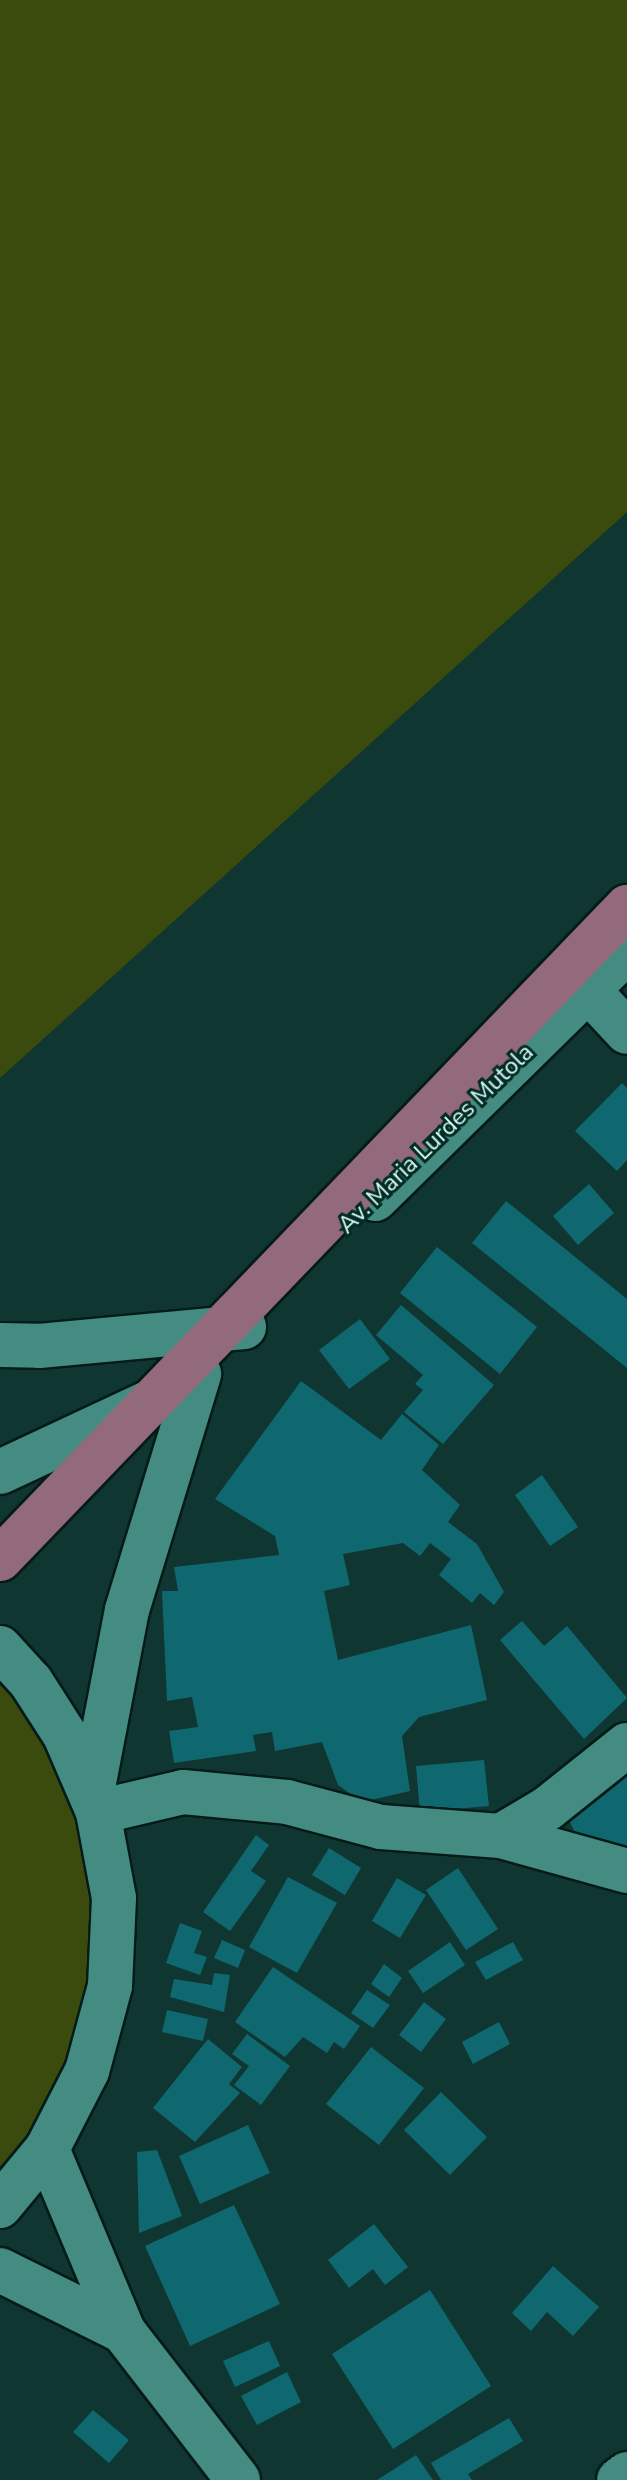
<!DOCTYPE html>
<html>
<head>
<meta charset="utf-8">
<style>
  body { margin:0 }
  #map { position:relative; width:627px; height:2480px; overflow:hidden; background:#0f3631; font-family:"Nunito Sans",sans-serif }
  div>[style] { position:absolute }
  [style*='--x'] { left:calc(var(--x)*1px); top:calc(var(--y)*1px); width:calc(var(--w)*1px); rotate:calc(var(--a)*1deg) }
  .green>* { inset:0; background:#3b4a0d }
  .building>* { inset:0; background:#0f686f }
  .roads { filter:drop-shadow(2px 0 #051b18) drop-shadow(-2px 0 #051b18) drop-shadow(0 2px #051b18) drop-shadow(0 -2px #051b18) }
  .minor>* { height:44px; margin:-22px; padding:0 22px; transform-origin:22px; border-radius:22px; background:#448c81 }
  .secondary>* { height:44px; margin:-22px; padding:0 22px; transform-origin:22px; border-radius:22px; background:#448c81 }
  .primary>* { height:44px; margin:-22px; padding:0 22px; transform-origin:22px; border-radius:22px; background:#936a7c }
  span { translate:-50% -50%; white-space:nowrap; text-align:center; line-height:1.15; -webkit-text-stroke:6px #032c27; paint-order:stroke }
  .street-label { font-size:24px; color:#d7faf3 }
</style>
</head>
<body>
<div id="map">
  <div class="green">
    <div style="clip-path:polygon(0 0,627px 0,627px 512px,0 1078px)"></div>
    <div style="clip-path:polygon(0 1650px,65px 1735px,110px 1986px,0 2206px)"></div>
  </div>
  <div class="building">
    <div style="clip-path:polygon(622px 1083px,627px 1088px,627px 1160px,617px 1171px,575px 1131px)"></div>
    <div style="clip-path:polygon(589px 1184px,614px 1213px,578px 1245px,553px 1216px)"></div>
    <div style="clip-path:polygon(506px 1201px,627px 1299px,627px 1368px,472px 1243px)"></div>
    <div style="clip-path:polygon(437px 1247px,537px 1327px,500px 1374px,400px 1293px)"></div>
    <div style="clip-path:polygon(401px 1305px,494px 1385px,443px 1444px,404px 1412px,423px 1390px,415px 1384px,423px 1375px,376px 1335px)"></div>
    <div style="clip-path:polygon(360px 1319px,390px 1359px,349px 1389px,319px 1350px)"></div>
    <div style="clip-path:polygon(301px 1381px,381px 1440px,402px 1414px,439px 1445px,422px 1470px,460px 1505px,448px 1522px,477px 1544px,504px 1592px,494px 1605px,480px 1593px,472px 1603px,439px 1575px,451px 1559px,430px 1543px,420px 1556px,403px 1543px,343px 1554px,350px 1585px,324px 1591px,338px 1660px,471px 1625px,487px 1700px,419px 1717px,402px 1736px,410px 1791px,362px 1802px,338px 1785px,322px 1742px,275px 1751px,272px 1732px,253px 1735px,256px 1751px,174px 1763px,169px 1731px,198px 1727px,192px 1697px,167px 1701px,162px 1591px,178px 1591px,174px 1567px,279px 1555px,275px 1536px,215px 1499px)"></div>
    <div style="clip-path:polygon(542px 1475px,578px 1527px,550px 1546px,515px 1495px)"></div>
    <div style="clip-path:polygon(522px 1621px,544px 1646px,567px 1626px,627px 1698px,584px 1739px,500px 1640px)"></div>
    <div style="clip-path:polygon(484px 1760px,489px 1806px,420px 1812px,416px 1766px)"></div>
    <div style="clip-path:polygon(627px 1771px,627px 1847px,578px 1839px,568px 1818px)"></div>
    <div style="clip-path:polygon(256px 1835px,269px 1845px,251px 1871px,266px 1881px,230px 1931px,203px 1912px)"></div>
    <div style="clip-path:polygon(329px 1848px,361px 1868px,345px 1895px,312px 1875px)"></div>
    <div style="clip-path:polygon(458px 1868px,498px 1929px,466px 1950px,426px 1890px)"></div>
    <div style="clip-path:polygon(288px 1877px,337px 1903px,297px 1973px,249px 1947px)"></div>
    <div style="clip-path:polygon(397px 1878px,426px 1895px,400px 1938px,372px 1921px)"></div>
    <div style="clip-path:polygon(180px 1923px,202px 1931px,194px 1953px,207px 1957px,200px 1975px,166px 1963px)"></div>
    <div style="clip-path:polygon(222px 1940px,245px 1950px,238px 1968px,214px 1958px)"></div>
    <div style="clip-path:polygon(450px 1942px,465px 1965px,423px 1993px,408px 1971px)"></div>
    <div style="clip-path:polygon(513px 1942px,523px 1960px,486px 1980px,475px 1962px)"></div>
    <div style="clip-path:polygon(384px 1964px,402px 1978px,389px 1997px,371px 1984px)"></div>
    <div style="clip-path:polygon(273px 1967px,360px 2026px,344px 2049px,334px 2042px,327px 2053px,303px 2037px,285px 2057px,235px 2022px)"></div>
    <div style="clip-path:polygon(214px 1973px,230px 1975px,224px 2012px,170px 1997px,174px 1979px,212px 1985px)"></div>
    <div style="clip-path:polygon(367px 1990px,390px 2005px,373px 2028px,351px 2013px)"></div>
    <div style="clip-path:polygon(424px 2002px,446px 2019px,421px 2052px,399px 2035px)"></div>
    <div style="clip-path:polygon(167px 2010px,208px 2019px,203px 2041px,162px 2032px)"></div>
    <div style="clip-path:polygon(499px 2022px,510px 2044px,473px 2064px,462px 2042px)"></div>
    <div style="clip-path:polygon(247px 2034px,290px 2066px,261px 2105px,234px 2085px,249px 2066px,232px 2054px)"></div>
    <div style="clip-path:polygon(208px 2039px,242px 2067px,229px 2084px,240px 2093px,195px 2142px,153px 2108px)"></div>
    <div style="clip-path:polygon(371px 2047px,424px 2088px,379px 2145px,326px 2104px)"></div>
    <div style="clip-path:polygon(441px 2092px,487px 2137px,450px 2175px,404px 2130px)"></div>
    <div style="clip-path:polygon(248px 2125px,270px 2173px,200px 2204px,179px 2156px)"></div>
    <div style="clip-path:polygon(157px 2150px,182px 2216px,139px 2233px,137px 2152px)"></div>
    <div style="clip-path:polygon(234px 2205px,280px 2304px,190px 2346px,145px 2246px)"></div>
    <div style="clip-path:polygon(374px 2224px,408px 2267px,385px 2285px,373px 2269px,349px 2288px,328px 2260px)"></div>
    <div style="clip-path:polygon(553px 2266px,599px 2307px,573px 2336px,547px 2312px,531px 2331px,512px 2313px)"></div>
    <div style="clip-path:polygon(430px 2290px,491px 2386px,393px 2449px,332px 2354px)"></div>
    <div style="clip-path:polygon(269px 2341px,280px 2366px,235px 2387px,223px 2361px)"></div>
    <div style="clip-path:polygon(287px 2372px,301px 2402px,257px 2425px,241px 2396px)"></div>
    <div style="clip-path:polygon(93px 2410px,129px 2440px,109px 2463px,73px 2432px)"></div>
    <div style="clip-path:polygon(509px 2418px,523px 2441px,468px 2474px,472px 2480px,441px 2480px,431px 2463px)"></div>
    <div style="clip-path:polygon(416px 2455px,433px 2480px,377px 2480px)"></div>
  </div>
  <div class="roads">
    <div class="minor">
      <div style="--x:588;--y:990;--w:57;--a:47.1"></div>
      <div style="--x:98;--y:1812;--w:87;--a:-13.2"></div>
      <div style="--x:183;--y:1792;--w:104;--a:5.5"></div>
      <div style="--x:287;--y:1802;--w:97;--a:14.9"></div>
      <div style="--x:381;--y:1827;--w:120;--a:4.3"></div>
      <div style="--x:501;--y:1836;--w:131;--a:15.5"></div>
      <div style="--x:501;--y:1836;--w:55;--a:-30.8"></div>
      <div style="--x:548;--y:1808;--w:101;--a:-38.6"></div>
      <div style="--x:619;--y:2480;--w:10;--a:-37"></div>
    </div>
    <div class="secondary">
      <div style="--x:375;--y:1199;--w:354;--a:-44.5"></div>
      <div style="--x:0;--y:1345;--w:39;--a:1"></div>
      <div style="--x:39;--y:1346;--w:206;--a:-5.3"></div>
      <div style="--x:0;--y:1472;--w:166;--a:-25"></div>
      <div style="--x:0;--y:1648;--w:46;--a:47.6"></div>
      <div style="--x:31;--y:1682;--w:63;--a:57.3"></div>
      <div style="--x:65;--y:1735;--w:84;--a:66.8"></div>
      <div style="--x:98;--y:1812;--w:87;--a:79.5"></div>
      <div style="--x:114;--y:1898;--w:88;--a:92.6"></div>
      <div style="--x:110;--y:1986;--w:88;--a:105.1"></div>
      <div style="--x:87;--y:2071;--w:88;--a:117.1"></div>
      <div style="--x:47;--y:2149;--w:74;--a:129.5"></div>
      <div style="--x:92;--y:1793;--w:186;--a:-79.2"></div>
      <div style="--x:127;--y:1610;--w:247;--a:-73"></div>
      <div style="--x:47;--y:2149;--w:197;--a:67.3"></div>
      <div style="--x:123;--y:2331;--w:188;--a:52.3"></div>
      <div style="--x:0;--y:2270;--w:137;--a:26.4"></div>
    </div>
    <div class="primary">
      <div style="--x:0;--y:1559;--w:905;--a:-46.12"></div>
    </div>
  </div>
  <div class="street-label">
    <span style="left:436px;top:1139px;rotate:-44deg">Av. Maria Lurdes Mutola</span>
  </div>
</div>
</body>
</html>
